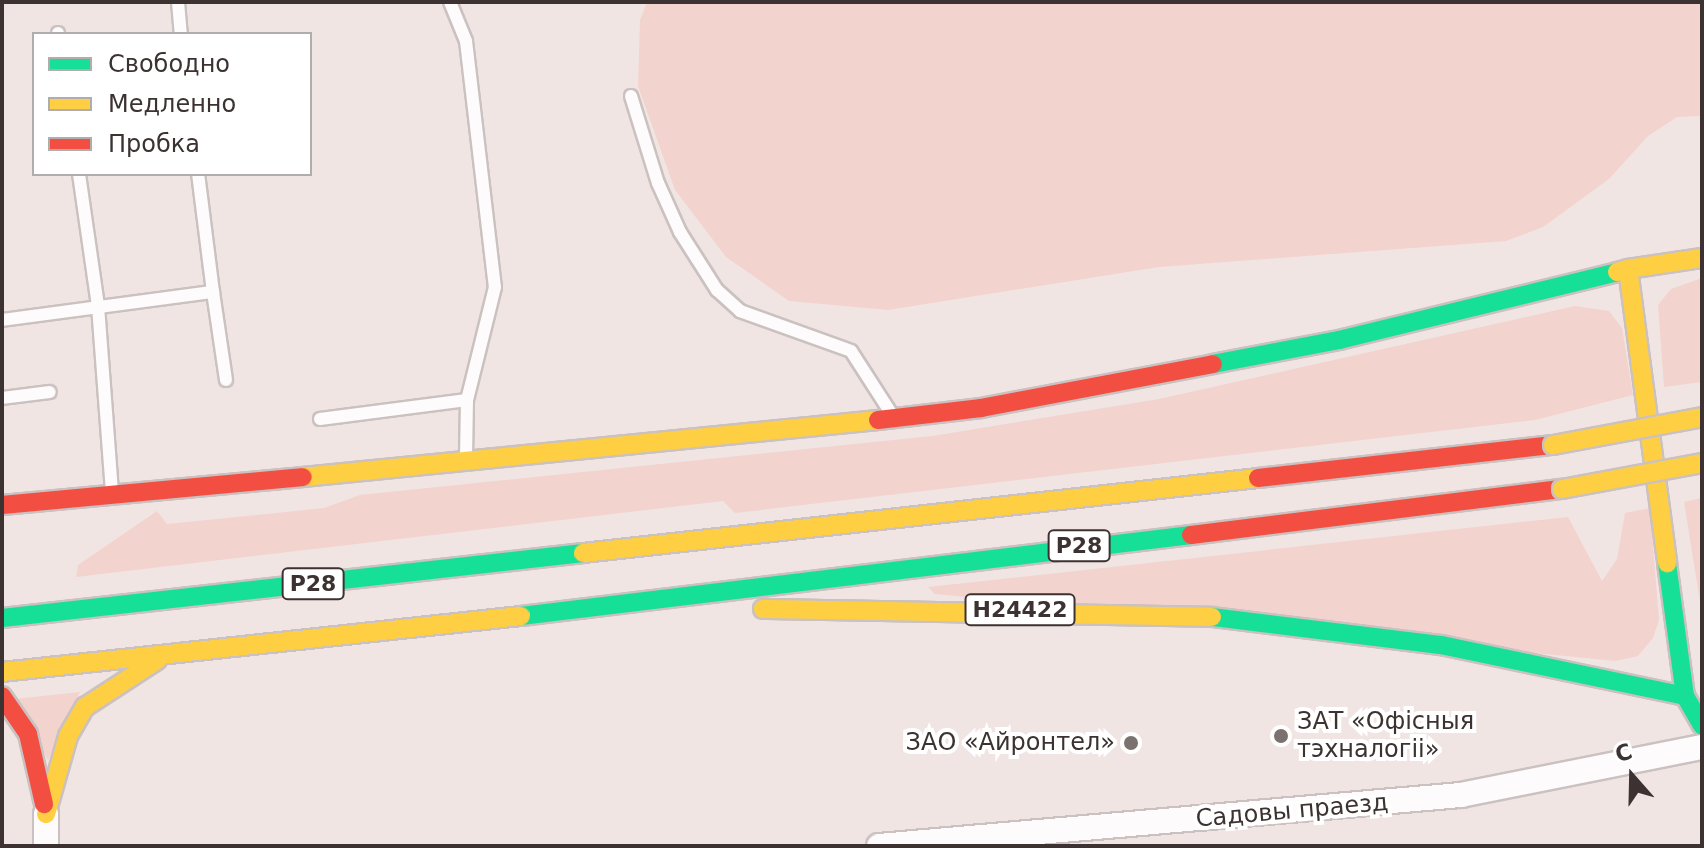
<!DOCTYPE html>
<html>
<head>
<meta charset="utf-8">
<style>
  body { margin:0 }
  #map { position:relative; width:1704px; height:848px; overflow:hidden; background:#f1e5e3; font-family:"DejaVu Sans",sans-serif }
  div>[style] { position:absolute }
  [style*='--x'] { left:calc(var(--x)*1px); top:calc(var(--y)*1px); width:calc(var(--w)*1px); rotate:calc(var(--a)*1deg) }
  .green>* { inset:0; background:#f3d3ce }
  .roads { filter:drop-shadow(2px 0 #cac1c0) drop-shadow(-2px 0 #cac1c0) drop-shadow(0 2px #cac1c0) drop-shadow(0 -2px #cac1c0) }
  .lane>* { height:12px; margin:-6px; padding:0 6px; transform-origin:6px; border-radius:6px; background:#fdfbfb }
  .street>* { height:24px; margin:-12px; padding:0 12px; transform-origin:12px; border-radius:12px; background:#fdfbfb }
  .fast>* { height:18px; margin:-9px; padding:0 9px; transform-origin:9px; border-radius:9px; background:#16e098 }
  .slow>* { height:18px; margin:-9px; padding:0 9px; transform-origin:9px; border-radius:9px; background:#ffcf43 }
  .jam>* { height:18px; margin:-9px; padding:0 9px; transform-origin:9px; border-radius:9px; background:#f24e42 }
  .bridges { filter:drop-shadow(2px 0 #cac1c0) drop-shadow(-2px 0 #cac1c0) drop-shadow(0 2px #cac1c0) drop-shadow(0 -2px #cac1c0) }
  .slow-bridge>* { height:18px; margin:-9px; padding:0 9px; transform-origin:9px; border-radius:9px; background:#ffcf43 }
  .dots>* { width:22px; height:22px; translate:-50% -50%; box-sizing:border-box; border:4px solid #fff; border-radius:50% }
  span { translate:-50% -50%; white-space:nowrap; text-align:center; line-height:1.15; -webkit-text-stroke:8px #fff; paint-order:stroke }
  .shield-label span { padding:2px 6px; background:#fff; border:2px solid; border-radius:6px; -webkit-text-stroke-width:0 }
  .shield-label { font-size:22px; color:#3b3231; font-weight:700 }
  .poi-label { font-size:24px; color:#3b3231 }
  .left { translate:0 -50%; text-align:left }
  .right { translate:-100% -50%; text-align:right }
  .street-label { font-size:24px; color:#3b3231 }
  .frame { position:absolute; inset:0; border:4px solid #3b3231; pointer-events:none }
  .legend { position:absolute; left:32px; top:32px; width:280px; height:144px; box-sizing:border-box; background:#fff; border:2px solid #b1adad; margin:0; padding:10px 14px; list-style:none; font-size:24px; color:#3b3231 }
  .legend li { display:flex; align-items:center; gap:16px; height:40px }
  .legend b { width:40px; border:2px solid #b1adad }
  .north { position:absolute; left:1592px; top:736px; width:80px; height:80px; -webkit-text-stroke:6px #fff; paint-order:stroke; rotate:340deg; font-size:22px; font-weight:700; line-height:32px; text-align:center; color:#3b3231 }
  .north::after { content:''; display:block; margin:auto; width:28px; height:36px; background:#3b3231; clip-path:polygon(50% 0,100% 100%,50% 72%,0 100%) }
</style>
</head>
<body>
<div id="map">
  <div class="green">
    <div style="clip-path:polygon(647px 2px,1702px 2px,1702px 116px,1677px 117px,1648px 136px,1609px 179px,1543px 227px,1506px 241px,1159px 267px,888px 310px,789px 301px,726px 257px,675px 190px,638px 86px,640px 20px)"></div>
    <div style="clip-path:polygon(1702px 278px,1702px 382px,1664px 387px,1658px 305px,1671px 289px)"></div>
    <div style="clip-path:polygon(1575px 306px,1609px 311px,1622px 328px,1633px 395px,1535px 420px,735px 513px,723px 501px,76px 577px,78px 565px,157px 511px,167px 524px,324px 508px,360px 495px,932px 436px,1159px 399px)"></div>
    <div style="clip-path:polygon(1701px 498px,1702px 504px,1702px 614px,1684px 502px)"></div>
    <div style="clip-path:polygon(1650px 508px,1659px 620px,1653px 638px,1638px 656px,1616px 661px,935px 594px,928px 587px,1568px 517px,1602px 581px,1617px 559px,1625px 513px)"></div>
    <div style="clip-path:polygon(80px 692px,48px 760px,14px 699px)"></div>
  </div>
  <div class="roads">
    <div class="lane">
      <div style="--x:178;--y:2;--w:32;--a:85"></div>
      <div style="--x:450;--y:2;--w:42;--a:67.7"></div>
      <div style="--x:466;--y:41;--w:248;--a:83.3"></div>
      <div style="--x:495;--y:287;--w:116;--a:103.9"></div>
      <div style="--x:467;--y:400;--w:58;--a:91"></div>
      <div style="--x:58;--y:33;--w:1;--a:90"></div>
      <div style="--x:631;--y:96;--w:91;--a:72.8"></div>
      <div style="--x:658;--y:183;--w:54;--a:65.8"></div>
      <div style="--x:680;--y:232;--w:69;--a:57.5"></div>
      <div style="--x:717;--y:290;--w:31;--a:42"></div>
      <div style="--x:740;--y:311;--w:118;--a:19.8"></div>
      <div style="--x:851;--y:351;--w:74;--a:57.2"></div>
      <div style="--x:79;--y:174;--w:133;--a:81.8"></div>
      <div style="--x:98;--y:306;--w:189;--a:85.7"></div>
      <div style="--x:213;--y:292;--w:89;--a:81.6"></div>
      <div style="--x:2;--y:320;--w:213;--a:-7.6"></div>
      <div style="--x:213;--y:292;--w:119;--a:-97.2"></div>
      <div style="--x:2;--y:398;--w:48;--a:-7.1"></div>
      <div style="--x:320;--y:419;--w:148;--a:-7.4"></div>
    </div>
    <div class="street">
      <div style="--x:46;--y:846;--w:32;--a:-90"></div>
      <div style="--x:879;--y:846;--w:584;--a:-5.01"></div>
      <div style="--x:1461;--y:795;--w:246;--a:-11.3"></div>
    </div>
    <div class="fast">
      <div style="--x:1213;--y:364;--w:128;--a:-10.8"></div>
      <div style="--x:1339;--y:340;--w:286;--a:-13.7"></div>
      <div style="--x:1667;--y:563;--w:134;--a:82.3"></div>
      <div style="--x:1685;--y:696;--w:34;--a:60"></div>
      <div style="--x:521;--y:616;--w:675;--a:-6.89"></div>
      <div style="--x:1212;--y:617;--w:231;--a:7"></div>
      <div style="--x:1441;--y:645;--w:249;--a:11.8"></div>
      <div style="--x:2;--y:618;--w:585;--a:-6.38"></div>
    </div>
    <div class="slow">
      <div style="--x:1628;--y:269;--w:75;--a:-8.5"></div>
      <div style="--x:1617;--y:272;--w:11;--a:-15"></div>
      <div style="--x:1628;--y:269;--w:297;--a:82.4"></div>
      <div style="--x:303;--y:477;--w:578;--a:-5.66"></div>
      <div style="--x:583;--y:553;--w:679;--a:-6.34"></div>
      <div style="--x:763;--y:609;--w:449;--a:1"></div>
      <div style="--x:2;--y:672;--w:522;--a:-6.16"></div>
      <div style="--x:46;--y:814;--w:81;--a:-74.2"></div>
      <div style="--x:68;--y:736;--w:34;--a:-60"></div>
      <div style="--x:85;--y:707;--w:86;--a:-33.1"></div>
    </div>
    <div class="jam">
      <div style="--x:878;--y:420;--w:104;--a:-6.6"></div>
      <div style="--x:981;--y:408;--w:236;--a:-10.7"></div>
      <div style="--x:1258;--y:478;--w:297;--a:-6.4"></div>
      <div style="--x:2;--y:505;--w:302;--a:-5.3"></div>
      <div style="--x:1191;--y:535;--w:374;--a:-7.1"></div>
      <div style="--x:2;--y:696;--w:46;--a:55.6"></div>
      <div style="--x:28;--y:734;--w:72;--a:77.1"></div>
    </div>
  </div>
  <div class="bridges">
    <div class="slow-bridge">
      <div style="--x:1553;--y:445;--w:152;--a:-10.6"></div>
      <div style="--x:1562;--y:489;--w:142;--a:-10.5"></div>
    </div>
  </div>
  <div class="dots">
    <div style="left:1281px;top:736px;background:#7b716f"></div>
    <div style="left:1131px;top:743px;background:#7b716f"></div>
  </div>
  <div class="shield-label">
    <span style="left:1079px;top:546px">Р28</span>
    <span style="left:313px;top:584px">Р28</span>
    <span style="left:1020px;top:610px">Н24422</span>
  </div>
  <div class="poi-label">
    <span class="left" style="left:1297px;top:736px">ЗАТ «Офісныя<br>тэхналогіі»</span>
    <span class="right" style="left:1115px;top:743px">ЗАО «Айронтел»</span>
  </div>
  <div class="street-label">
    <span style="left:1292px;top:811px;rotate:-5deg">Садовы праезд</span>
  </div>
  <div class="frame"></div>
  <ul class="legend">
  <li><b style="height:10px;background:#16e098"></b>Свободно</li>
  <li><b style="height:10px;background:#ffcf43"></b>Медленно</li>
  <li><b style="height:10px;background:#f24e42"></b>Пробка</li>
  </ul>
  <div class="north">С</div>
</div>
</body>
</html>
